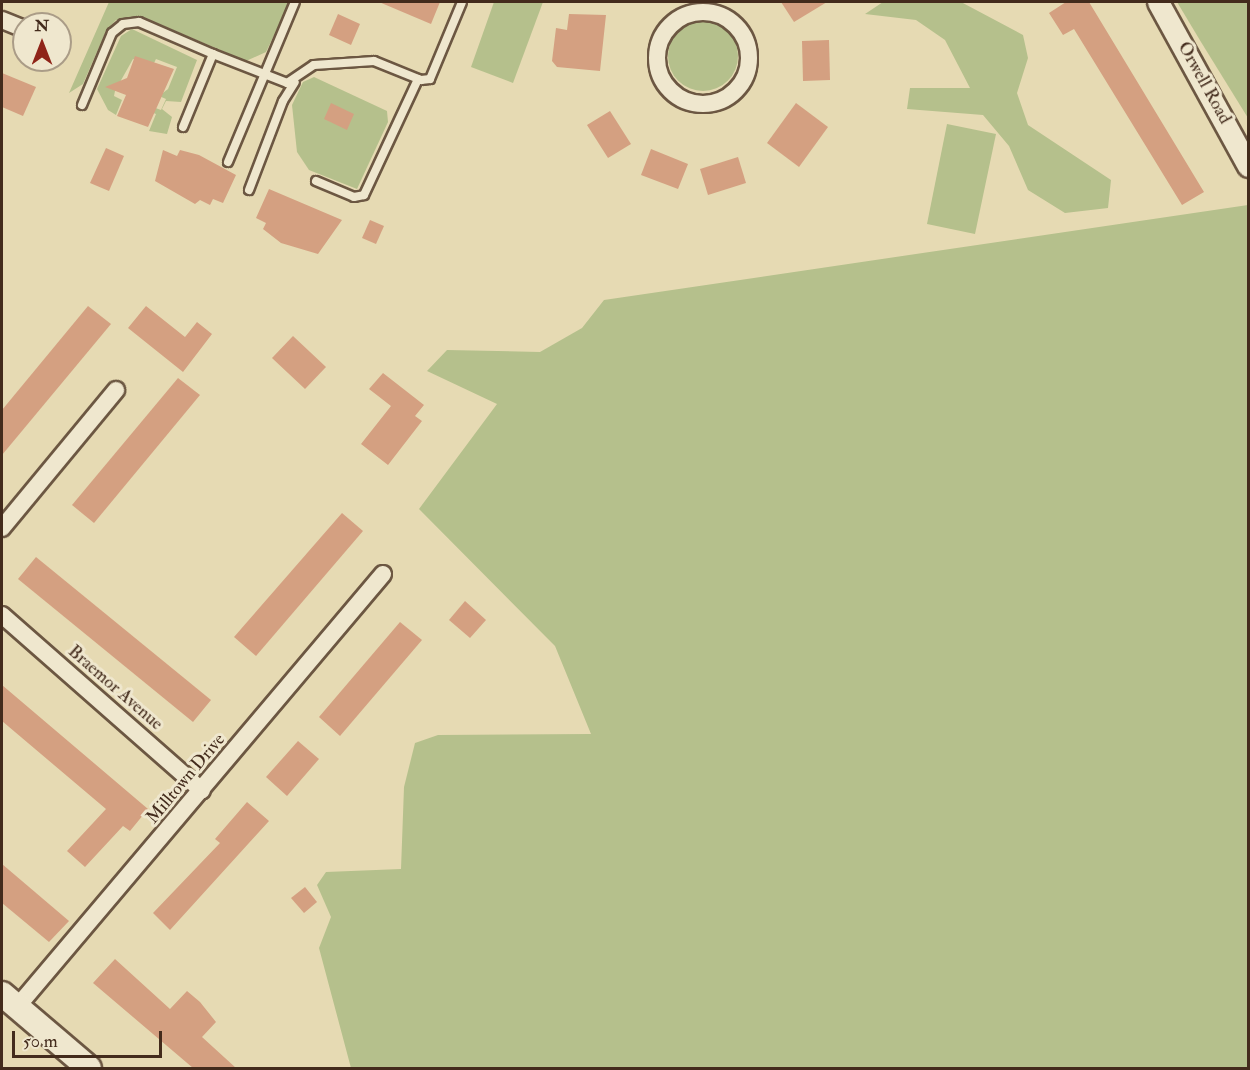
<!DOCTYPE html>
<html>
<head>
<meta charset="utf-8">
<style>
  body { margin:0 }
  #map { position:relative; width:1250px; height:1070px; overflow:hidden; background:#e6dab3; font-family:"IM FELL Double Pica",serif }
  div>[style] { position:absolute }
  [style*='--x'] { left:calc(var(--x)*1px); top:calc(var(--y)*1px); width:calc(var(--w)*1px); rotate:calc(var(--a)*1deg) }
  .green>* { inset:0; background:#b5c08c }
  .round { border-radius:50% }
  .building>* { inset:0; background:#d4a081 }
  .roads { filter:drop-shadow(2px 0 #6c5742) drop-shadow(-2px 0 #6c5742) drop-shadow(0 2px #6c5742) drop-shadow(0 -2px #6c5742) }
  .service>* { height:8px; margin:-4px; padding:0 4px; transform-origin:4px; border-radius:4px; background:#efe7ce }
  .minor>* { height:16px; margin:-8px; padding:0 8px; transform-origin:8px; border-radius:8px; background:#efe7ce }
  .minor>.ring { margin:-8px; padding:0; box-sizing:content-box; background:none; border:16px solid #efe7ce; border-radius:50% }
  .tertiary>* { height:21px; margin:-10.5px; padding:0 10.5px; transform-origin:10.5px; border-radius:10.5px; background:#efe7ce }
  .secondary>* { height:24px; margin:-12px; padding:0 12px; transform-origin:12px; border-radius:12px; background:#efe7ce }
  span { translate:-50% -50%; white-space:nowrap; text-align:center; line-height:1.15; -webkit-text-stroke:6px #efe7ce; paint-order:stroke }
  .street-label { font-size:18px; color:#432b1c }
  .frame { position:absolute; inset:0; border:3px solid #432b1c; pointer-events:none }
  .north { position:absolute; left:12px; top:12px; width:60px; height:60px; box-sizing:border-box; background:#efe7ce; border:2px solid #aa9c87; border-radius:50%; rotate:0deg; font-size:16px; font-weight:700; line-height:24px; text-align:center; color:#432b1c }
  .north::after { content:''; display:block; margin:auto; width:21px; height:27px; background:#8f2418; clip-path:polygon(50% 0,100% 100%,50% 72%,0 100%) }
  .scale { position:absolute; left:12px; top:1031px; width:150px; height:27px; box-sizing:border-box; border:3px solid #432b1c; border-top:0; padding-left:8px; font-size:18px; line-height:21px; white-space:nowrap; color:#432b1c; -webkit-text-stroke:4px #efe7ce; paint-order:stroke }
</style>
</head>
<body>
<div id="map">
  <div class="green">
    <div style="clip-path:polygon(109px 2px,290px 2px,266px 52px,246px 61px,145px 18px,116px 20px,106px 31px,83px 84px,69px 93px)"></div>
    <div style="clip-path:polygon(494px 2px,543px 2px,513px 83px,471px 67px)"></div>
    <div style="clip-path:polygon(883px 2px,961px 2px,1023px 35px,1028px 58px,1017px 93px,1028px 125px,1111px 180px,1108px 208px,1065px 213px,1028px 190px,1009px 146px,983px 115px,907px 109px,910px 88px,970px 88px,945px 40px,916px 20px,865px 14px)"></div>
    <div style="clip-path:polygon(1177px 2px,1248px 2px,1248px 118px,1201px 42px)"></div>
    <div class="round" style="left:668px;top:21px;width:70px;height:70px"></div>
    <div style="clip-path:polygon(132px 29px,197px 60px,181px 102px,166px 101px,162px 109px,172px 117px,167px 134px,149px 131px,156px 114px,148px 111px,150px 106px,161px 110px,166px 99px,159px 96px,168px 89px,177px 67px,156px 59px,153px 65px,133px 59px,115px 91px,114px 96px,122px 100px,116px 115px,108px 110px,97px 89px,121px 36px)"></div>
    <div style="clip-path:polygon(314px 77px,387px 111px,388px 122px,357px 189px,309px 170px,297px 152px,292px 105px,303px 82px)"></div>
    <div style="clip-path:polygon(947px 124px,996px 134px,975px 234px,927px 224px)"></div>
    <div style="clip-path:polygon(1248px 205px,1248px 1068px,351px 1068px,319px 948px,331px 917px,317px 885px,326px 872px,401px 869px,404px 787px,415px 743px,438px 735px,591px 734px,555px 646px,419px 509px,497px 404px,427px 371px,447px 350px,540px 352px,582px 328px,604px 300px)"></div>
  </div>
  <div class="building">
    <div style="clip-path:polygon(379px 2px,440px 2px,431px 24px)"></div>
    <div style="clip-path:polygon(781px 2px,827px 2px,794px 22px)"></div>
    <div style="clip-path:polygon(1066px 2px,1089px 2px,1204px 192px,1182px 205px,1074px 29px,1063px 35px,1049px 13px)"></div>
    <div style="clip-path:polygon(338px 14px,360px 24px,351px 45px,329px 35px)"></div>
    <div style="clip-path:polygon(569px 14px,606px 15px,600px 71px,557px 67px,552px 61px,556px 28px,567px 30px)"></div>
    <div style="clip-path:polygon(829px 40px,830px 80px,803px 81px,802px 41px)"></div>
    <div style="clip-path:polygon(135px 56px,174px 69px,148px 127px,117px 116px,126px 95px,105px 87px,127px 78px)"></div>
    <div style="clip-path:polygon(2px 73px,36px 87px,23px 116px,2px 107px)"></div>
    <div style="clip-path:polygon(331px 103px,354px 114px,347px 130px,324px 119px)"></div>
    <div style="clip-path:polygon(796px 103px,828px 127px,799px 167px,767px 143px)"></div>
    <div style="clip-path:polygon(610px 111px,631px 144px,608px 158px,587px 125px)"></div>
    <div style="clip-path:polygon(106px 148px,124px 156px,109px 191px,90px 183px)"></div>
    <div style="clip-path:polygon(651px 149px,688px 164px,678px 189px,641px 175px)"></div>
    <div style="clip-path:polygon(163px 150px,177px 156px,180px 150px,199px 155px,236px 175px,223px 203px,213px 199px,210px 205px,200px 200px,195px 204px,155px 181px)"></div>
    <div style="clip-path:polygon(738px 157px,746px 183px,708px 195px,700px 169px)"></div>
    <div style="clip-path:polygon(269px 189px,342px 220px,318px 254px,281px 243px,263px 229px,266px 223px,256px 218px)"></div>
    <div style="clip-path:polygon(370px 220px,384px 226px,376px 244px,362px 238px)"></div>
    <div style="clip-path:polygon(88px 306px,111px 324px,2px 455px,2px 410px)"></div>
    <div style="clip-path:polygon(146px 306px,185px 337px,197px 322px,212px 334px,183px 372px,128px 328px)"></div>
    <div style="clip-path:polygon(293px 336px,326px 367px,305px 389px,272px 358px)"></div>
    <div style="clip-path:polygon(383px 373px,424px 405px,415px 416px,422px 421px,388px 465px,361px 444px,391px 406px,369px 389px)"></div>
    <div style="clip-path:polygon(178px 378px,200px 395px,94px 523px,72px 505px)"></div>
    <div style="clip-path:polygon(342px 513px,363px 531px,256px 656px,234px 637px)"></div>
    <div style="clip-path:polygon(36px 557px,211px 700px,193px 722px,18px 579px)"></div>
    <div style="clip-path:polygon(465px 601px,486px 620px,470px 638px,449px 620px)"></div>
    <div style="clip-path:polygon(400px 622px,422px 640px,340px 736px,319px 717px)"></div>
    <div style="clip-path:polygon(2px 685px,148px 809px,130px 831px,123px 826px,85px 867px,67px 851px,106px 809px,2px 721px)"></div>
    <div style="clip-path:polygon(298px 741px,319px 759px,287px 796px,266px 777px)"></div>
    <div style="clip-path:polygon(247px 802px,269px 821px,170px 930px,153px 913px,220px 843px,215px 839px)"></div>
    <div style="clip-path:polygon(2px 864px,69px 921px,49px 942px,2px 903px)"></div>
    <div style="clip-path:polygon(305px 887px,317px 902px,304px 913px,291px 898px)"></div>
    <div style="clip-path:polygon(115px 959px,170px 1009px,187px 991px,200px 1002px,216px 1022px,202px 1037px,236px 1068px,193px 1068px,93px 983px)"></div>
  </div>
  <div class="roads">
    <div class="service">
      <div style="--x:82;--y:105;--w:78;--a:-67.4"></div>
      <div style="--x:112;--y:33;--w:14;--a:-39"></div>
      <div style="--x:123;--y:24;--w:16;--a:-7"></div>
      <div style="--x:139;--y:22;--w:81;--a:23.4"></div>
      <div style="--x:183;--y:127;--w:79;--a:-67.7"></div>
      <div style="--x:213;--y:54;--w:79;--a:21.4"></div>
      <div style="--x:287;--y:83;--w:32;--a:-34"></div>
      <div style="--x:314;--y:65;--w:60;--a:-3.8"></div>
      <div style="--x:374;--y:61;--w:51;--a:22"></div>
      <div style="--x:421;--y:80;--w:9;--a:-6"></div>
      <div style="--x:430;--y:79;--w:83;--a:-67.4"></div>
      <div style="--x:228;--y:162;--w:173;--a:-67.3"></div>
      <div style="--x:316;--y:181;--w:41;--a:22.8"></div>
      <div style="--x:354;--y:197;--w:10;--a:-11"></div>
      <div style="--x:364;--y:195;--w:128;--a:-65"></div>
      <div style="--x:249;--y:190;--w:95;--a:-69.1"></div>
      <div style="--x:283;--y:101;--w:22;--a:-58"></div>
    </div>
    <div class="minor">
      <div class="ring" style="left:657px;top:12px;width:76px;height:76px"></div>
      <div style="--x:2;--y:20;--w:24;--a:22"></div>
      <div style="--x:2;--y:528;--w:179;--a:-50.4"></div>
      <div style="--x:2;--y:615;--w:266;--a:41.3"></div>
      <div style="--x:17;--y:1007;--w:567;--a:-49.79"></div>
    </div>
    <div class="tertiary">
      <div style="--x:1158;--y:2;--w:187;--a:61.2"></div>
    </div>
    <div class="secondary">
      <div style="--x:2;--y:994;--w:114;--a:40.4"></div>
    </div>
  </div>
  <div class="street-label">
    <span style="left:1204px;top:83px;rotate:61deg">Orwell Road</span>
    <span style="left:115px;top:688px;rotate:41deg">Braemor Avenue</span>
    <span style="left:186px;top:779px;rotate:-50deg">Milltown Drive</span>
  </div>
  <div class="frame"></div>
  <div class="north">N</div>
  <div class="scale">50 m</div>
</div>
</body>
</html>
